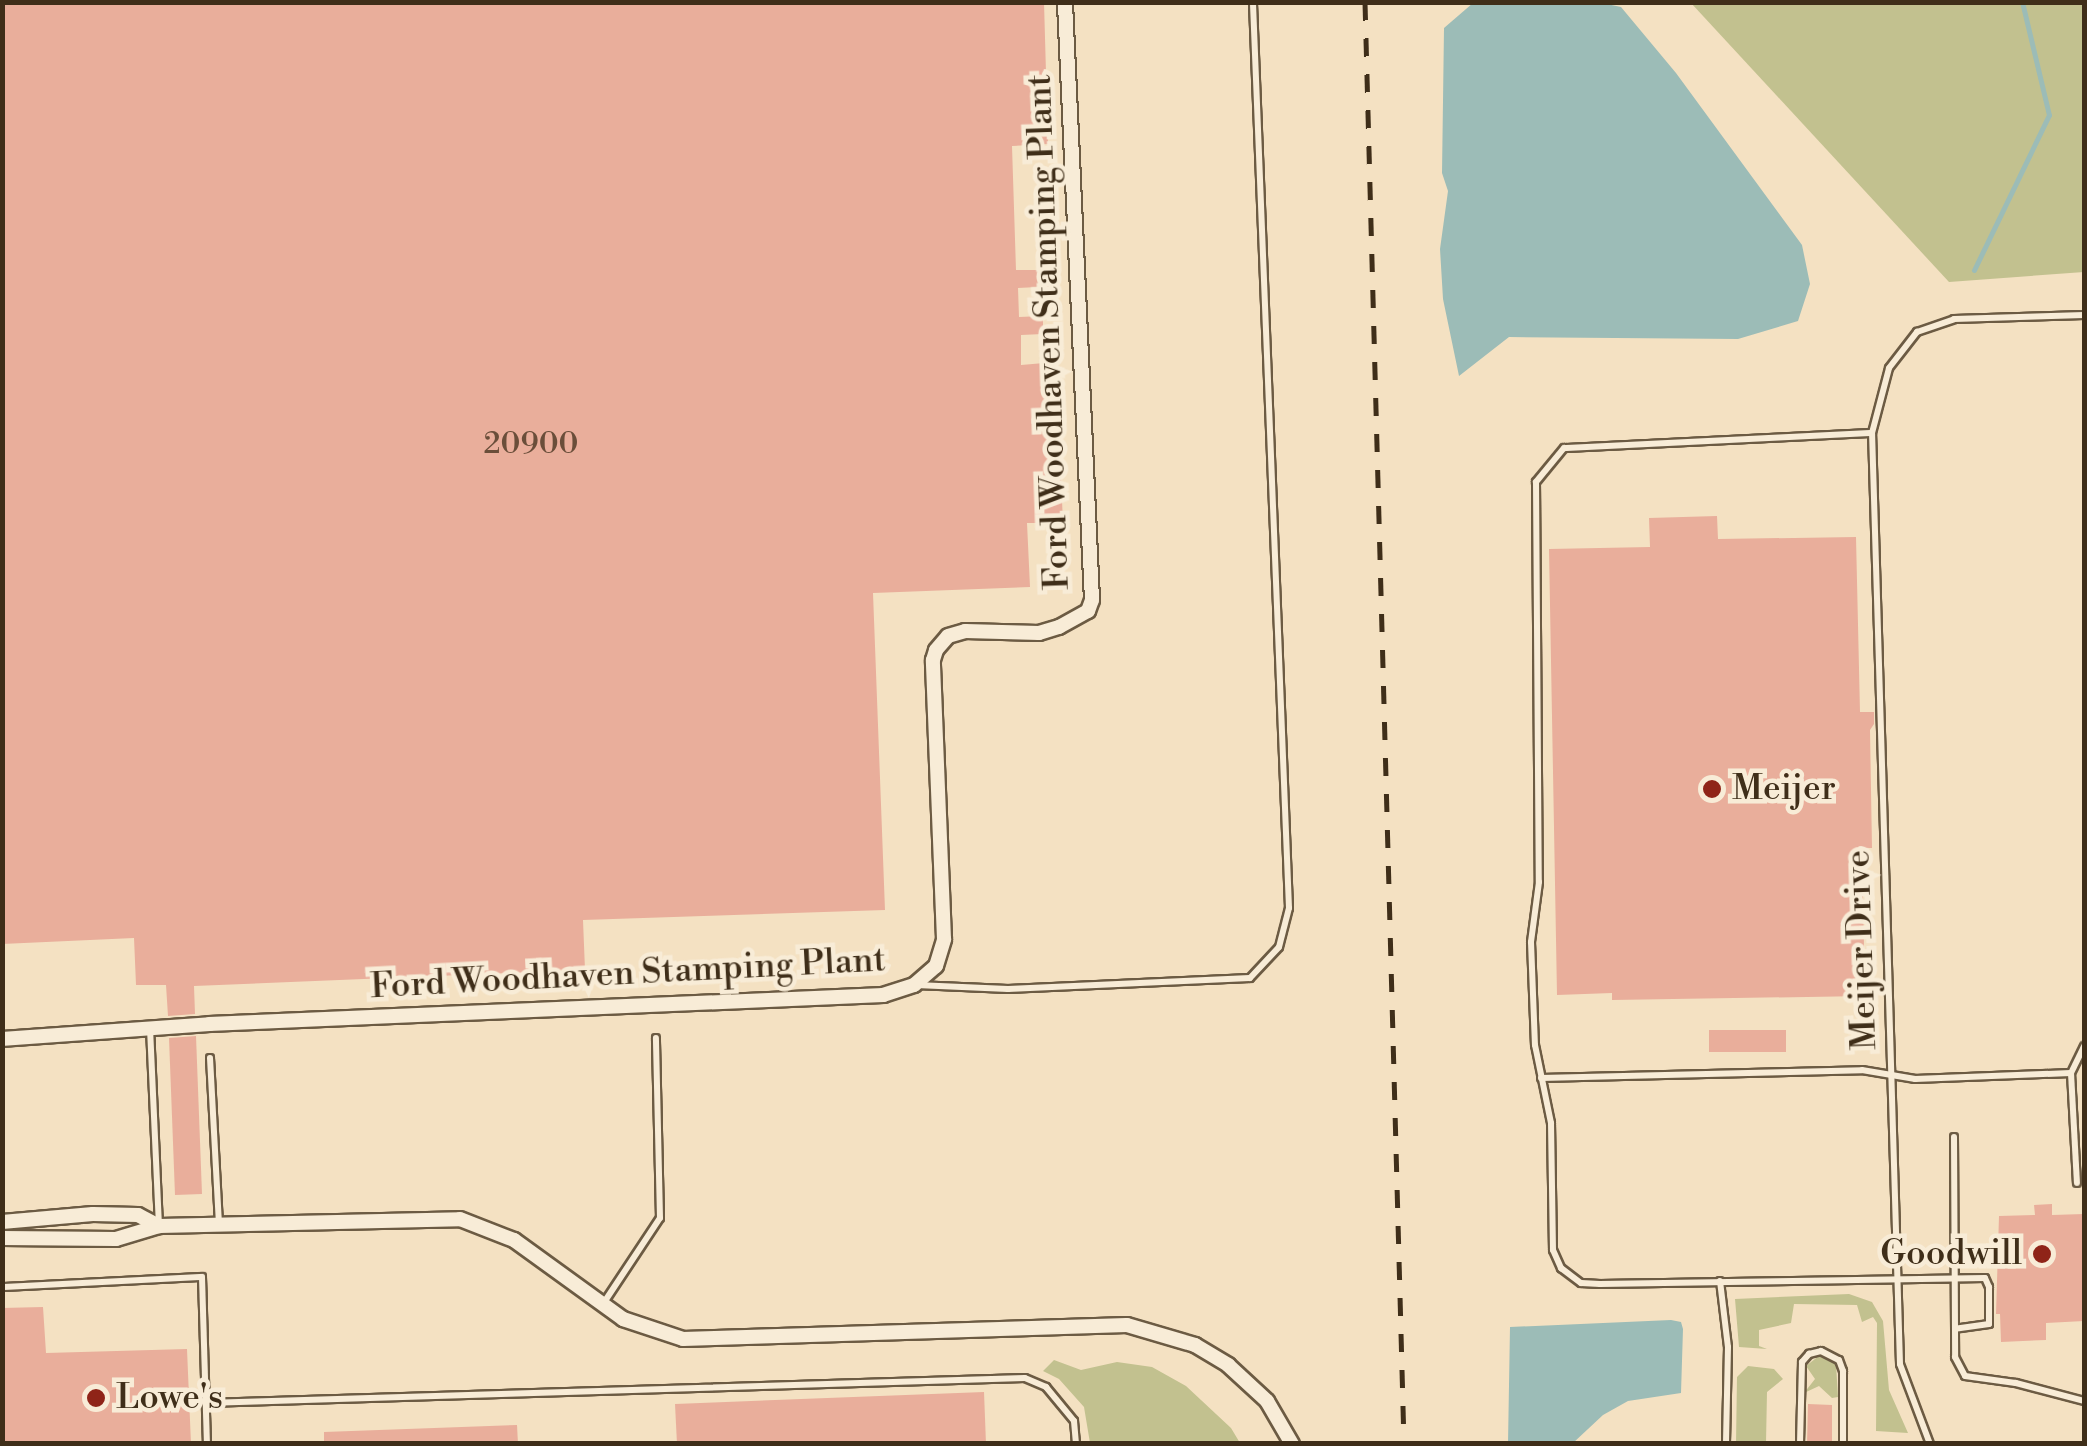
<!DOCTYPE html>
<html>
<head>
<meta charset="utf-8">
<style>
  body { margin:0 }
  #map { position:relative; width:2087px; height:1446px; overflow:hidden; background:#f4e1c2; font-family:"Libre Bodoni",serif }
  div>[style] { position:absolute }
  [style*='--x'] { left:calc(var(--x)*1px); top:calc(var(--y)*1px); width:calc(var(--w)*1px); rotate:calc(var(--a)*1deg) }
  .green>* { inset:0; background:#c2c18f }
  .water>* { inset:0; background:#9cbcb7 }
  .stream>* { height:5px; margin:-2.5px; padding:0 2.5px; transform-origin:2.5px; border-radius:2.5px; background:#9cbcb7 }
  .building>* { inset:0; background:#e9ae9b }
  .roads { filter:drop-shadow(2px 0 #6c5b43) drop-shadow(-2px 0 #6c5b43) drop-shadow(0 2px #6c5b43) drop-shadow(0 -2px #6c5b43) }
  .service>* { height:6px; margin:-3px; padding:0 3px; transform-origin:3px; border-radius:3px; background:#f8ecd7 }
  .minor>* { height:14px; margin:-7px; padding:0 7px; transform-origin:7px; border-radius:7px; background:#f8ecd7 }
  .rail>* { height:5px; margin-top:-2.5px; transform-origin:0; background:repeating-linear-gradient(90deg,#3f2e19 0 18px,transparent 0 36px) }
  .dots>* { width:28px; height:28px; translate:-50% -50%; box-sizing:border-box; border:5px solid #f8ecd7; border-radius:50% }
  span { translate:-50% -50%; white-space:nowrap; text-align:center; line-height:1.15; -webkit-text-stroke:9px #f8ecd7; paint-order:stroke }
  .number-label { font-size:30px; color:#6a4e3a }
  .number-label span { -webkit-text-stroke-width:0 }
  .street-label { font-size:35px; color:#3f2e19 }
  .poi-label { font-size:35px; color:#3f2e19 }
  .left { translate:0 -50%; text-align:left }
  .right { translate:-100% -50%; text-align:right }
  .frame { position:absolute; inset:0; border:5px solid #3f2e19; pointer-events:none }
</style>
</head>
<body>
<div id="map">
  <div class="green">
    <div style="clip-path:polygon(1691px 3px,2084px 3px,2084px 272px,1949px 282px)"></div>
    <div style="clip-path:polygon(1849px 1294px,1872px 1302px,1883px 1321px,1889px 1390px,1908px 1433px,1876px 1431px,1877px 1323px,1873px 1317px,1862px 1322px,1857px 1305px,1794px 1304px,1791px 1323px,1759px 1330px,1759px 1346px,1767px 1349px,1739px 1347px,1735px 1299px)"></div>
    <div style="clip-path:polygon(1820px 1355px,1836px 1364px,1838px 1397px,1832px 1398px,1819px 1386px,1804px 1393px,1815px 1379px,1806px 1366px)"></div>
    <div style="clip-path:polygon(1054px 1360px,1081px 1370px,1117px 1362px,1152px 1367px,1186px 1386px,1231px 1428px,1240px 1443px,1090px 1443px,1084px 1407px,1059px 1379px,1043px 1371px)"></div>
    <div style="clip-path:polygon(1748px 1366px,1774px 1369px,1783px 1379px,1767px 1392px,1766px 1443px,1736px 1443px,1737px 1377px)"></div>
  </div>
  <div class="water">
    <div style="clip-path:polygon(1602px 3px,1621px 7px,1676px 73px,1802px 245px,1810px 284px,1798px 321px,1738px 339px,1509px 337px,1459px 376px,1443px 299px,1440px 249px,1448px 191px,1442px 173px,1444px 28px,1473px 3px)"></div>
    <div style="clip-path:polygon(1671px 1320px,1681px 1322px,1683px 1329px,1681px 1393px,1628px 1401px,1603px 1415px,1573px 1443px,1508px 1443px,1510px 1327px)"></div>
  </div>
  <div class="stream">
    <div style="--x:1974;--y:270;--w:172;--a:-64.2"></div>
    <div style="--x:2049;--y:115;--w:116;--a:-103.4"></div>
  </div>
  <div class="building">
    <div style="clip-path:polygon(2px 2px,1044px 2px,1048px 144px,1012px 146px,1016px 270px,1055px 270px,1057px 286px,1018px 288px,1019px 317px,1043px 316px,1043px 334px,1021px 335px,1021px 365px,1056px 362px,1063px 523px,1027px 523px,1030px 587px,873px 593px,885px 910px,583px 920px,585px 970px,194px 986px,195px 1014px,168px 1016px,166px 985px,136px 985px,134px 938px,2px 944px)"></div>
    <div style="clip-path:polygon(1717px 516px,1718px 539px,1856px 537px,1860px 712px,1874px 712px,1874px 724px,1870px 730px,1872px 848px,1862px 848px,1865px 996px,1612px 1000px,1612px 993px,1557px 995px,1549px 549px,1650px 547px,1649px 518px)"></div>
    <div style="clip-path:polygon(1709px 1030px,1786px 1030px,1786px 1052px,1709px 1052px)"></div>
    <div style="clip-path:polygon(196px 1036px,202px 1194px,175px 1195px,169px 1038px)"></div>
    <div style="clip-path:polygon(2052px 1204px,2052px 1215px,2084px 1214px,2084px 1321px,2046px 1323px,2046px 1340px,2001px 1342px,2000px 1314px,1996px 1314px,1999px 1216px,2035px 1215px,2034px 1205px)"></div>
    <div style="clip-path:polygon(43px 1307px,46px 1353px,187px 1349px,191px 1444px,2px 1444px,2px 1308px)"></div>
    <div style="clip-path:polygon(984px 1392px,986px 1444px,677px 1444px,675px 1404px)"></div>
    <div style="clip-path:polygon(1808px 1404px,1832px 1405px,1832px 1444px,1807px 1444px)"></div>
    <div style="clip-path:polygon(517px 1425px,518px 1444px,324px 1444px,324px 1432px)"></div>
  </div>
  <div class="roads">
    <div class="service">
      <div style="--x:1872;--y:433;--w:308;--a:177.2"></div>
      <div style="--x:1564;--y:448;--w:44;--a:129.5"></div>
      <div style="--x:1536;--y:482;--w:400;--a:89.6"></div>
      <div style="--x:1539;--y:882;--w:61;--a:97.6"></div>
      <div style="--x:1531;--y:942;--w:103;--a:87.8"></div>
      <div style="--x:1535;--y:1045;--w:80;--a:78.4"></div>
      <div style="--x:1551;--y:1123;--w:127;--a:89.1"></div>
      <div style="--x:1553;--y:1250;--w:20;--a:66"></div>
      <div style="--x:1561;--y:1268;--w:25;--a:37"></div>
      <div style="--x:1581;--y:1283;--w:19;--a:3"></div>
      <div style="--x:1600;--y:1284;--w:385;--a:-0.9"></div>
      <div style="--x:1985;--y:1278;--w:10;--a:66"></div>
      <div style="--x:1989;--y:1287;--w:37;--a:90"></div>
      <div style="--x:1989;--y:1324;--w:34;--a:172"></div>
      <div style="--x:916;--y:985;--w:92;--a:2.5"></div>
      <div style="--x:1008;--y:989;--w:242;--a:-2.6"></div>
      <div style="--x:1250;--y:978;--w:42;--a:-46.9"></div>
      <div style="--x:1279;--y:947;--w:40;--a:-75.6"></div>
      <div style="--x:1289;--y:908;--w:907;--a:-92.28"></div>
      <div style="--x:150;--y:1028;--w:196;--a:87.4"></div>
      <div style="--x:210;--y:1058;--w:164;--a:86.9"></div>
      <div style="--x:2071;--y:1073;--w:110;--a:86.9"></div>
      <div style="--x:1541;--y:1078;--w:321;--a:-1.4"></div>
      <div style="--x:1862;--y:1070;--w:54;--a:9.6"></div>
      <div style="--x:1915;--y:1079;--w:156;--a:-2.2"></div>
      <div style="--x:2071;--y:1073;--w:30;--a:-64"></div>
      <div style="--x:1954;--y:1137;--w:220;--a:89.7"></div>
      <div style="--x:1955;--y:1357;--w:21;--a:62"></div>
      <div style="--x:1965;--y:1376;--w:51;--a:7.8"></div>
      <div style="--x:2016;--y:1383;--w:70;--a:14.8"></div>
      <div style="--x:1720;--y:1281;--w:66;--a:83.1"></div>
      <div style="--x:1728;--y:1347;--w:97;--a:91.2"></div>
      <div style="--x:2;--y:1287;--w:200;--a:-2.9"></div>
      <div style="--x:202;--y:1277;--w:167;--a:88.3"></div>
      <div style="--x:603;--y:1304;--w:103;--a:-56.5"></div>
      <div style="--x:660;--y:1218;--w:180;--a:-91.3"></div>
      <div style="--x:206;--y:1403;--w:819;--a:-1.75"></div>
      <div style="--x:1025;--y:1378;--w:23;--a:23"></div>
      <div style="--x:1046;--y:1387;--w:44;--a:50.5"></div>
      <div style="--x:1074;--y:1421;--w:23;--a:85"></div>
      <div style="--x:1800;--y:1444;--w:82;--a:-88.6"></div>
      <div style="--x:1802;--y:1362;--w:11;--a:-49"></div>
      <div style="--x:1809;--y:1354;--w:12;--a:-14"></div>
      <div style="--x:1821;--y:1351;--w:20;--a:27"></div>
      <div style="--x:1839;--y:1360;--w:12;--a:70"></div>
      <div style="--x:1843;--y:1371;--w:73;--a:90"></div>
      <div style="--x:1930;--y:1444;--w:85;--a:-110.6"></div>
      <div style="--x:1900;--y:1364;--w:931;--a:-91.72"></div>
      <div style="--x:1872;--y:433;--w:67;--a:-75.3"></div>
      <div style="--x:1889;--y:368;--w:46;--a:-52.1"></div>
      <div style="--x:1917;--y:332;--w:39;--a:-19"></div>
      <div style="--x:1954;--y:319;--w:130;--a:-1.8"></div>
    </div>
    <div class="minor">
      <div style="--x:2;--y:1039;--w:208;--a:-4.1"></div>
      <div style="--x:209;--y:1024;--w:675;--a:-2.46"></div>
      <div style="--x:883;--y:995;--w:33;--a:-18"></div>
      <div style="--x:914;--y:985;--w:29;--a:-41"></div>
      <div style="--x:936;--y:966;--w:28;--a:-73"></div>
      <div style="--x:944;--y:939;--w:279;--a:-92.3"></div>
      <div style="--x:933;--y:660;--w:10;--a:-73"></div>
      <div style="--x:936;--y:650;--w:18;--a:-49"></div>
      <div style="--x:948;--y:636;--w:18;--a:-16"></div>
      <div style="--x:965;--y:631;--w:74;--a:1.5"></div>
      <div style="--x:1039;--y:633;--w:21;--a:-17"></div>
      <div style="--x:1059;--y:627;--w:33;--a:-29"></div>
      <div style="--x:1088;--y:611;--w:12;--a:-70"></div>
      <div style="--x:1092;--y:600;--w:599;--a:-92.59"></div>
      <div style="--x:2;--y:1222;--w:91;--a:-5"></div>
      <div style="--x:93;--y:1214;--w:45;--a:1.3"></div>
      <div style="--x:138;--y:1215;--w:24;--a:28"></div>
      <div style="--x:2;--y:1238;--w:114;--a:0.5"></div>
      <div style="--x:116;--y:1239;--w:45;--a:-16.8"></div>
      <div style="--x:159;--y:1226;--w:301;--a:-1.3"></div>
      <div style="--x:460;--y:1219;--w:58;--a:21.3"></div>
      <div style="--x:514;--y:1240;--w:135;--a:35.9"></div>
      <div style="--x:623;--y:1319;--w:63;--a:18.4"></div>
      <div style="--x:683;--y:1339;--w:444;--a:-1.8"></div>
      <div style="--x:1127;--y:1325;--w:71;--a:16.4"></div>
      <div style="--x:1195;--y:1345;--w:39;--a:31"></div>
      <div style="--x:1228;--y:1365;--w:53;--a:42.7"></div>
      <div style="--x:1267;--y:1401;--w:50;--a:59.8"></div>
    </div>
  </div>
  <div class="rail">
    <div style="--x:1365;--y:2;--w:1443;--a:88.45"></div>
  </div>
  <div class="dots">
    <div style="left:1712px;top:789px;background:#8f2418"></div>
    <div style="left:2042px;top:1254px;background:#8f2418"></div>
    <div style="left:96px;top:1398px;background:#8f2418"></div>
  </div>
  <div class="number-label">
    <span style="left:531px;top:444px">20900</span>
  </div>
  <div class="street-label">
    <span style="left:1049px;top:332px;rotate:-92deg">Ford Woodhaven Stamping Plant</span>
    <span style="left:1862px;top:950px;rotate:-92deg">Meijer Drive</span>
    <span style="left:628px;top:974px;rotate:-3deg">Ford Woodhaven Stamping Plant</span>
  </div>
  <div class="poi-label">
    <span class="left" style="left:1732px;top:789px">Meijer</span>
    <span class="right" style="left:2022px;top:1254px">Goodwill</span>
    <span class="left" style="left:116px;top:1398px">Lowe's</span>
  </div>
  <div class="frame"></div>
</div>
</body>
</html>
